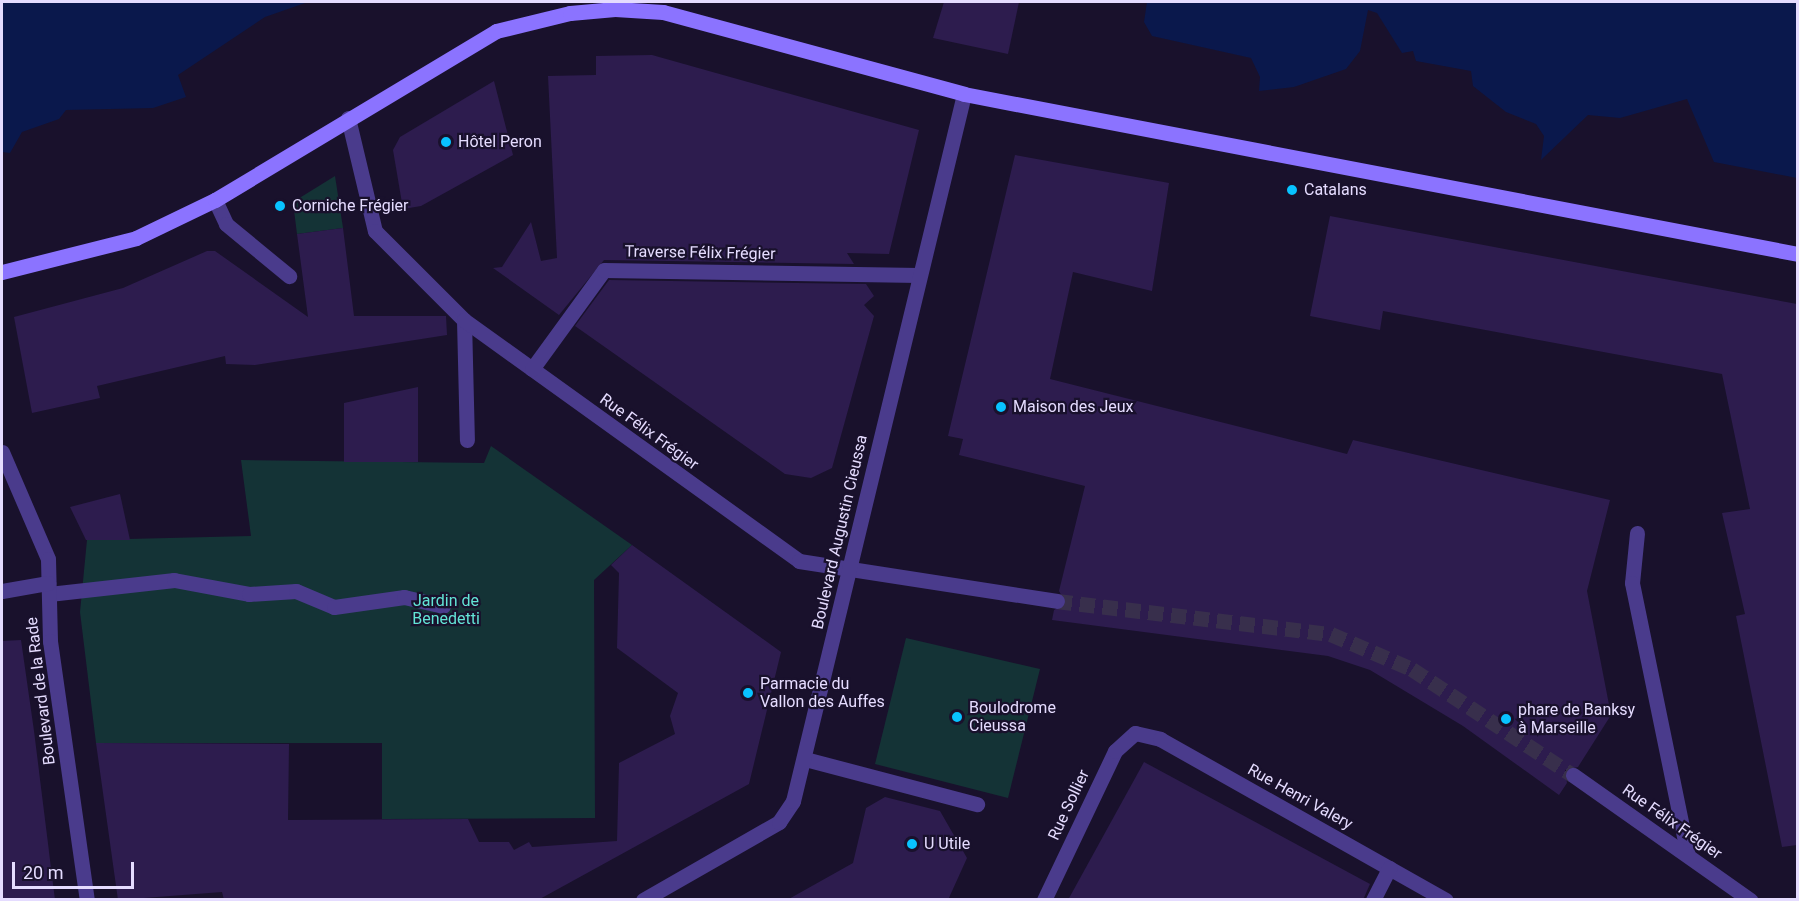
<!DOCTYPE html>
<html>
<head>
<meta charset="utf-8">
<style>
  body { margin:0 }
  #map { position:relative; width:1799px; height:901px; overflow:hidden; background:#19112c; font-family:Roboto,sans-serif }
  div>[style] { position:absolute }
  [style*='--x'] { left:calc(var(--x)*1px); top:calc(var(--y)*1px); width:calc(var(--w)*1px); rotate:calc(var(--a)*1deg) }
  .green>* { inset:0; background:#143336 }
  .water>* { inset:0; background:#0a184c }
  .building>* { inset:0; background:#2d1c4e }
  .minor-tunnel>* { height:15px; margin-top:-7.5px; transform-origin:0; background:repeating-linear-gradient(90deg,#382f4c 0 15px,transparent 0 23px) }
  .service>* { height:15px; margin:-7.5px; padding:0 7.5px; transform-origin:7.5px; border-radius:7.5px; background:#4a3b8c }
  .minor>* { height:15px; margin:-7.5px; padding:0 7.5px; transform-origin:7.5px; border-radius:7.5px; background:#4a3b8c }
  .secondary>* { height:15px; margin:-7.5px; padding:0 7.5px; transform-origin:7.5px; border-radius:7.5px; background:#8b73ff }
  .dots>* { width:16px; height:16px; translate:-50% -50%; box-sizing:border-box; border:3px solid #19112c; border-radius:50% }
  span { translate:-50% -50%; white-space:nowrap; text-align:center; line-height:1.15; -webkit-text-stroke:4.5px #19112c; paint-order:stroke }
  .poi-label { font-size:16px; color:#e5dcff }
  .left { translate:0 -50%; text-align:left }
  .street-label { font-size:16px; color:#e5dcff }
  .park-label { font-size:16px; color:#63e4d6 }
  .frame { position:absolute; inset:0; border:3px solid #e5dcff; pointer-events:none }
  .scale { position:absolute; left:12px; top:862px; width:122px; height:27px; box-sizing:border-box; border:3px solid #e5dcff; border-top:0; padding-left:8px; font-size:18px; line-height:21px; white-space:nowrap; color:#e5dcff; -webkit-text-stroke:4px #19112c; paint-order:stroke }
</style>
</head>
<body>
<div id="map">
  <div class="green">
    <div style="clip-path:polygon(335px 176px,343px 228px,297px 234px,293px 202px)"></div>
    <div style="clip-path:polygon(491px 446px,632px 545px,594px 580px,595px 818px,382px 819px,382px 743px,96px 743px,80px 612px,87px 540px,251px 536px,241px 460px,484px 463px)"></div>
    <div style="clip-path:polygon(906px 638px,1040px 669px,1008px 798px,875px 764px)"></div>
  </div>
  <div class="water">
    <div style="clip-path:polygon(2px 2px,308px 2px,265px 17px,178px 75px,186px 97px,153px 108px,66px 110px,59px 119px,22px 132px,10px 153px,2px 152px)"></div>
    <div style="clip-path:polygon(1147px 2px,1797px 2px,1797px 178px,1714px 162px,1687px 99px,1620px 118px,1588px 115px,1541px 160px,1544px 136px,1536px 124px,1506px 112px,1473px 86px,1471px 71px,1416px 61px,1413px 51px,1402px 53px,1377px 13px,1368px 10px,1360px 51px,1346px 69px,1294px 87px,1259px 91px,1260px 77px,1251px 58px,1152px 36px,1144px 22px)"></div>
  </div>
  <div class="building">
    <div style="clip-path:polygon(944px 2px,1019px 2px,1008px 54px,933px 38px)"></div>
    <div style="clip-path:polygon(652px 55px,919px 130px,889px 254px,847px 253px,854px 264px,604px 260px,559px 315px,493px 268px,502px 267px,531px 222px,541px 261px,557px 258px,548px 76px,596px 75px,596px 56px)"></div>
    <div style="clip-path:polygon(494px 81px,513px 155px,421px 206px,403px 209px,393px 150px,400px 137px)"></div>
    <div style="clip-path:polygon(1015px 155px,1169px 183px,1152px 291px,1073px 272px,1050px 379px,1347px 454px,1353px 440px,1610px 500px,1587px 591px,1611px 715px,1578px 767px,1565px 770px,1567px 783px,1559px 795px,1463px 726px,1370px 670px,1328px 656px,1052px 620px,1054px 610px,1066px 603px,1059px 591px,1085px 486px,959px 455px,963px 439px,948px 436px)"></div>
    <div style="clip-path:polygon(1330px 216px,1797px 304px,1797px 845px,1782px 847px,1736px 616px,1745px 614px,1722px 513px,1750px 509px,1722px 374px,1383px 311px,1380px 330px,1310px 316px)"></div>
    <div style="clip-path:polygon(343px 228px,354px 316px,446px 316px,447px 335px,255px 365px,226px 364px,225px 356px,97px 386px,100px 398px,32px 413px,14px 317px,123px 288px,207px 251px,215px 251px,308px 317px,297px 234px)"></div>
    <div style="clip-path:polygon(609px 280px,866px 284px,874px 296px,864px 305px,874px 316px,832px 468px,811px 478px,785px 474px,575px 326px)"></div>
    <div style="clip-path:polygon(418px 387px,418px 462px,344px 462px,344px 403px)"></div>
    <div style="clip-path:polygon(120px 494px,130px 540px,86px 540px,70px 507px)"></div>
    <div style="clip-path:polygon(632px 545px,781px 652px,749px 784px,538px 900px,224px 900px,222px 892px,118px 900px,96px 743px,289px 744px,288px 820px,468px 819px,479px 842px,509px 842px,514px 850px,529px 842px,532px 847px,617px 841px,619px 763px,675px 734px,670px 716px,678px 693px,617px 648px,619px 573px,611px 565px)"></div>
    <div style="clip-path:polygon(21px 640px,34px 731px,55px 900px,2px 900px,2px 641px)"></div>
    <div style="clip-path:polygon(1144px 762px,1370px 884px,1363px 900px,1068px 900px)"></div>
    <div style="clip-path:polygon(885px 797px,940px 811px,967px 858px,948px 900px,787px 900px,853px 863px,866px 808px)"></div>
  </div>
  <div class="minor-tunnel">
    <div style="--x:1057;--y:601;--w:276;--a:6.9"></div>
    <div style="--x:1331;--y:634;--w:88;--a:23.4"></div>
    <div style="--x:1412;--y:669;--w:193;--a:33.4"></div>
  </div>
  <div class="service">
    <div style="--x:215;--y:200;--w:26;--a:65"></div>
    <div style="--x:226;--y:224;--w:82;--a:39.5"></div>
    <div style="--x:464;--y:320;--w:120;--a:88.6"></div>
    <div style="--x:1637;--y:533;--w:50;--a:95.7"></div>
    <div style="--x:1632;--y:583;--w:275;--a:78.4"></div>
    <div style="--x:49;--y:594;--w:126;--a:-6.4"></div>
    <div style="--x:174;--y:580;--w:76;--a:10.6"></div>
    <div style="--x:249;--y:594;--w:47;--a:-3.7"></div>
    <div style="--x:296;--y:591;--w:41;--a:22.8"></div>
    <div style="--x:334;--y:607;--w:71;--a:-8.1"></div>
    <div style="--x:404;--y:597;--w:40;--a:13"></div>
    <div style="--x:805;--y:759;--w:178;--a:14.7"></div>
  </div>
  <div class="minor">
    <div style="--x:348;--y:118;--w:116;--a:76.6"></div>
    <div style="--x:375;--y:231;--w:126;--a:45"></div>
    <div style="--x:464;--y:320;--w:413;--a:35.7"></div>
    <div style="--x:799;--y:561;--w:261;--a:8.8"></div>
    <div style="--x:532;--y:369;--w:122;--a:-54"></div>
    <div style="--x:604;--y:270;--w:315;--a:0.9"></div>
    <div style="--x:2;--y:452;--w:116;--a:66.7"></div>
    <div style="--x:48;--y:559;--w:82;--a:88.6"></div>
    <div style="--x:50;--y:641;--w:262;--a:81.9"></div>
    <div style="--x:2;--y:591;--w:47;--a:-9.9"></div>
    <div style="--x:1573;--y:775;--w:217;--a:35.2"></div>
    <div style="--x:643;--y:900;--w:157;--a:-29.8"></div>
    <div style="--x:779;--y:822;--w:25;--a:-56"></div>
    <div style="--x:793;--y:801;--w:727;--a:-76.4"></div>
    <div style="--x:1044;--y:900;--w:165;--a:-64.5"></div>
    <div style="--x:1115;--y:751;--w:27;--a:-42"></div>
    <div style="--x:1135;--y:733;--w:26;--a:13"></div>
    <div style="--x:1160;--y:739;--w:328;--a:29.4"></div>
    <div style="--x:1373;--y:900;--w:36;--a:-63"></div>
  </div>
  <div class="secondary">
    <div style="--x:2;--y:272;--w:138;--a:-14.2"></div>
    <div style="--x:136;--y:238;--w:88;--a:-25.7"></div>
    <div style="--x:215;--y:200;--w:328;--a:-31"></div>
    <div style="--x:496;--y:31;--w:76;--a:-13.7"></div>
    <div style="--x:570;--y:13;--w:45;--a:-5.1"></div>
    <div style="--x:615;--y:9;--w:48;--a:3.6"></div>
    <div style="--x:663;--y:12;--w:312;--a:15.2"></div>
    <div style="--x:964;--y:94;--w:849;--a:10.86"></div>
  </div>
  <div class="dots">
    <div style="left:446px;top:142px;background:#08c3ff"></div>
    <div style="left:1292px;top:190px;background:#08c3ff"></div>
    <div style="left:280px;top:206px;background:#08c3ff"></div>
    <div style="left:1001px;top:407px;background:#08c3ff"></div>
    <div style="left:748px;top:693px;background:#08c3ff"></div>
    <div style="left:957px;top:717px;background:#08c3ff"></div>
    <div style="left:1506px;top:719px;background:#08c3ff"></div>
    <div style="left:912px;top:844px;background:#08c3ff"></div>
  </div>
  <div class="poi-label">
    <span class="left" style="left:458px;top:142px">Hôtel Peron</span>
    <span class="left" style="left:1304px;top:190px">Catalans</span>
    <span class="left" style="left:292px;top:206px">Corniche Frégier</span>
    <span class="left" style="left:1013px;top:407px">Maison des Jeux</span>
    <span class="left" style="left:760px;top:693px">Parmacie du<br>Vallon des Auffes</span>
    <span class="left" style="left:969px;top:717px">Boulodrome<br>Cieussa</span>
    <span class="left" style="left:1518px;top:719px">phare de Banksy<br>à Marseille</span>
    <span class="left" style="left:924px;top:844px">U Utile</span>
  </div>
  <div class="street-label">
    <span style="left:700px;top:253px;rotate:1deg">Traverse Félix Frégier</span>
    <span style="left:649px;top:432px;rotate:36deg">Rue Félix Frégier</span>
    <span style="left:840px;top:532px;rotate:-77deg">Boulevard Augustin Cieussa</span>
    <span style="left:41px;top:691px;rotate:-97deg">Boulevard de la Rade</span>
    <span style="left:1300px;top:797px;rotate:29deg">Rue Henri Valery</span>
    <span style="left:1069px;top:805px;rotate:-65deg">Rue Sollier</span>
    <span style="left:1672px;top:822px;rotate:35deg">Rue Félix Frégier</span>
  </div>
  <div class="park-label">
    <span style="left:446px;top:610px">Jardin de<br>Benedetti</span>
  </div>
  <div class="frame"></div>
  <div class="scale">20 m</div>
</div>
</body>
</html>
